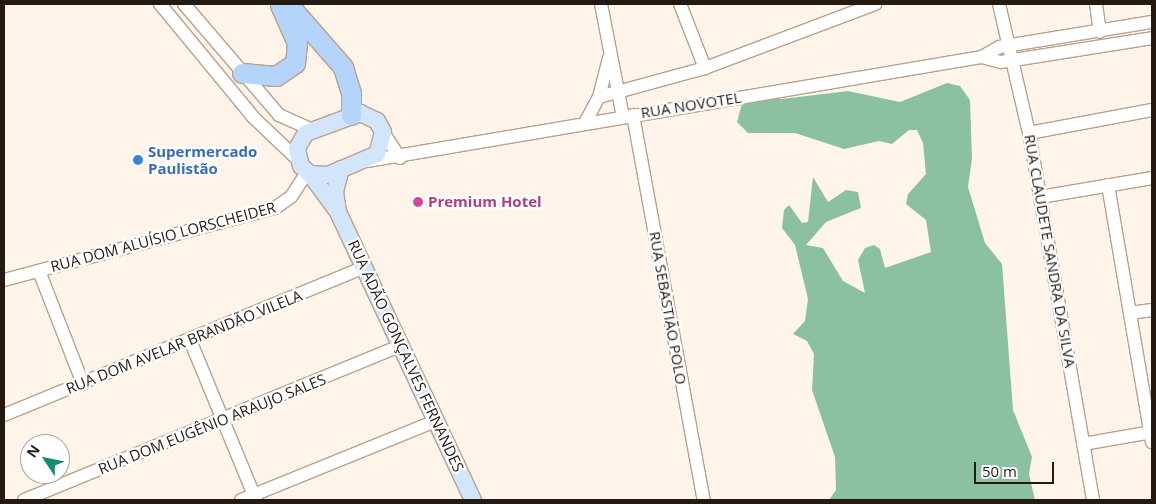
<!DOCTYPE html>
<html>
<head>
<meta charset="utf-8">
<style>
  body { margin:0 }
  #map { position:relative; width:1156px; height:504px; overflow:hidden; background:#fff4ea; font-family:"Open Sans",sans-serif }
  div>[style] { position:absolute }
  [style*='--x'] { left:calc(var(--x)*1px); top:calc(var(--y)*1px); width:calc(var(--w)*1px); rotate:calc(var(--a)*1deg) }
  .forest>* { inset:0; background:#8bc0a2 }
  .roads { filter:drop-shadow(1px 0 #baa18b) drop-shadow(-1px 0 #baa18b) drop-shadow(0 1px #baa18b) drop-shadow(0 -1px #baa18b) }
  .minor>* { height:12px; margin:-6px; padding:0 6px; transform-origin:6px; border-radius:6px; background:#fff }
  .major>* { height:16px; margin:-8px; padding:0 8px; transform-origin:8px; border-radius:8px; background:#d3e5fb }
  .highway>* { height:19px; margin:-9.5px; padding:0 9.5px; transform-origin:9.5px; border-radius:9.5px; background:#b5d4f9 }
  .dots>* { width:14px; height:14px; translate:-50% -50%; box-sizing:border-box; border:2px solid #fff; border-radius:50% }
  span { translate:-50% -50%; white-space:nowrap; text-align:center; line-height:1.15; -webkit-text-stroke:4.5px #fff; paint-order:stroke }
  .street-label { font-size:15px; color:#241a12 }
  .shop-label { font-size:15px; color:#366cbe; font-weight:700 }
  .left { translate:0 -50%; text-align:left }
  .hotel-label { font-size:15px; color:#b23c85; font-weight:700 }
  .frame { position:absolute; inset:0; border:5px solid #241a12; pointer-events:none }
  .north { position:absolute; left:20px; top:434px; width:50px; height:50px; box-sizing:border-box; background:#fff; border:1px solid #a7a3a0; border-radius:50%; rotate:304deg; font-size:14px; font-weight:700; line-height:20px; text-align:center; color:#241a12 }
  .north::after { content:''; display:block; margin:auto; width:18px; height:22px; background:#168d70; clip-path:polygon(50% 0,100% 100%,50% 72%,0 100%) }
  .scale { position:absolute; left:974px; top:462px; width:80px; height:22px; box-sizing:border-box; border:2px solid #241a12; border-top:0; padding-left:6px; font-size:15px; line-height:18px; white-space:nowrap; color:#241a12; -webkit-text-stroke:4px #fff; paint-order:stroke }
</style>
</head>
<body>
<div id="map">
  <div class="forest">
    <div style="clip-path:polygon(947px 83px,960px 86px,970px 100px,972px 158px,968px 187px,985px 243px,1002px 264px,1013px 410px,1032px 457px,1029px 474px,1035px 500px,829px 500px,836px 490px,835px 457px,812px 390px,814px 354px,807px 341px,793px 334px,805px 321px,808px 299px,795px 245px,782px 228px,784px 210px,789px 205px,802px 223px,808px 222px,813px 177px,828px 202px,846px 190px,858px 192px,861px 208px,826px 222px,806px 245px,823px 248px,843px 281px,865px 293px,858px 260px,865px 248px,874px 245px,880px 249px,885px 268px,931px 252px,926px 220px,906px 204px,908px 194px,926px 174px,923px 143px,917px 130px,909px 130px,892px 144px,879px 141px,844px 149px,795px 133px,748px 133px,737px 122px,744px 96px,782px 99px,848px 91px,900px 102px)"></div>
  </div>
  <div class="roads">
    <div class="minor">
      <div style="--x:160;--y:4;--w:146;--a:50.5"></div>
      <div style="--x:253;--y:117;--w:59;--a:43.6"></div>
      <div style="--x:184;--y:4;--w:146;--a:49.4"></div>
      <div style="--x:279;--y:115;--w:36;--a:24"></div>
      <div style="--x:601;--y:4;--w:115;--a:79"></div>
      <div style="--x:680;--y:4;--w:69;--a:68.7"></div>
      <div style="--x:999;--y:4;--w:132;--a:76.9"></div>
      <div style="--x:1029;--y:133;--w:373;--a:80.1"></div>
      <div style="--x:1096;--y:4;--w:28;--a:82"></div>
      <div style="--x:982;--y:57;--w:20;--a:15"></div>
      <div style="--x:1001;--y:62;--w:153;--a:-9"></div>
      <div style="--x:599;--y:97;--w:110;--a:-15.3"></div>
      <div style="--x:705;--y:68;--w:182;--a:-20.6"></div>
      <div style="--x:633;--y:115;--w:391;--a:79.6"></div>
      <div style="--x:585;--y:123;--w:30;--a:-62"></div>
      <div style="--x:599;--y:97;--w:40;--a:-75.6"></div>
      <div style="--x:383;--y:132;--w:31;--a:57"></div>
      <div style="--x:1029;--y:133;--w:125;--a:-10.6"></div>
      <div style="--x:367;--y:161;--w:624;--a:-9.6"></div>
      <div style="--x:982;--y:57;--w:20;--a:-30"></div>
      <div style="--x:999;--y:47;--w:155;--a:-9.3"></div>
      <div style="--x:1108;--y:185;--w:261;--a:80.3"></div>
      <div style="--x:1040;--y:197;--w:114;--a:-9.6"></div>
      <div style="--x:39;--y:271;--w:121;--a:68.7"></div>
      <div style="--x:4;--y:280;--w:280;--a:-14.9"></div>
      <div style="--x:275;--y:208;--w:19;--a:-35"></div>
      <div style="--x:291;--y:197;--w:30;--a:-57"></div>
      <div style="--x:1130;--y:313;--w:22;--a:-8"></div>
      <div style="--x:190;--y:340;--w:173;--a:67.6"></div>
      <div style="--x:4;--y:415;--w:390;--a:-22.3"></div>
      <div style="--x:1083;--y:444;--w:70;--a:-9.9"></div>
      <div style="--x:24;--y:500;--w:408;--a:-22.3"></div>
      <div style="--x:241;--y:500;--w:210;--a:-22.1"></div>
    </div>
    <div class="major">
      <div style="--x:360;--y:113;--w:19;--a:25"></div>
      <div style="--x:377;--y:121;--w:13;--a:61"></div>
      <div style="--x:383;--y:132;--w:23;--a:105"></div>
      <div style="--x:377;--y:154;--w:53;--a:156.8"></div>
      <div style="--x:328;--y:175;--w:18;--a:-177"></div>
      <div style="--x:310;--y:174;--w:12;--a:-138"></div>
      <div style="--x:301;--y:166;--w:18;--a:-103"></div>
      <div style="--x:297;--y:148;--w:17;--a:-59"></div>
      <div style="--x:306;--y:133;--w:58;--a:-20.3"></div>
      <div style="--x:341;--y:169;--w:23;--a:105"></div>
      <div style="--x:335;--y:191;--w:21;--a:82"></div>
      <div style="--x:338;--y:212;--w:318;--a:64.9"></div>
      <div style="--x:310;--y:174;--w:47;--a:53.6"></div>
    </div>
    <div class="highway">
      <div style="--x:288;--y:4;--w:84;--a:48.9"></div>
      <div style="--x:343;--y:67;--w:28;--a:73"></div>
      <div style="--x:351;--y:94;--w:21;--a:90"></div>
      <div style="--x:242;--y:73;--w:34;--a:5"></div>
      <div style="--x:276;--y:76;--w:23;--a:-34"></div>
      <div style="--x:295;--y:63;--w:20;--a:-84"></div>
      <div style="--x:297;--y:43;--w:42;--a:-114.1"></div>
    </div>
  </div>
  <div class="dots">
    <div style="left:138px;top:160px;background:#3f7fe0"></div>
    <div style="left:418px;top:202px;background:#d1479c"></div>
  </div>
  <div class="street-label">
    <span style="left:691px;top:105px;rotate:-9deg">RUA NOVOTEL</span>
    <span style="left:163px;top:237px;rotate:-15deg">RUA DOM ALUÍSIO LORSCHEIDER</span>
    <span style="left:1050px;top:251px;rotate:80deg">RUA CLAUDETE SANDRA DA SILVA</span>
    <span style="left:668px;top:308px;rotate:80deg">RUA SEBASTIÃO POLO</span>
    <span style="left:184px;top:342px;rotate:-22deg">RUA DOM AVELAR BRANDÃO VILELA</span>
    <span style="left:406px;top:356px;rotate:65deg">RUA ADÃO GONÇALVES FERNANDES</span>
    <span style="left:212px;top:424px;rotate:-22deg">RUA DOM EUGÊNIO ARAUJO SALES</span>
  </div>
  <div class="shop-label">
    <span class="left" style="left:148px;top:160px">Supermercado<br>Paulistão</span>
  </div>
  <div class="hotel-label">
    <span class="left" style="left:428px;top:202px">Premium Hotel</span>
  </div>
  <div class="frame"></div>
  <div class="north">N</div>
  <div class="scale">50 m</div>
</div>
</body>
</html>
